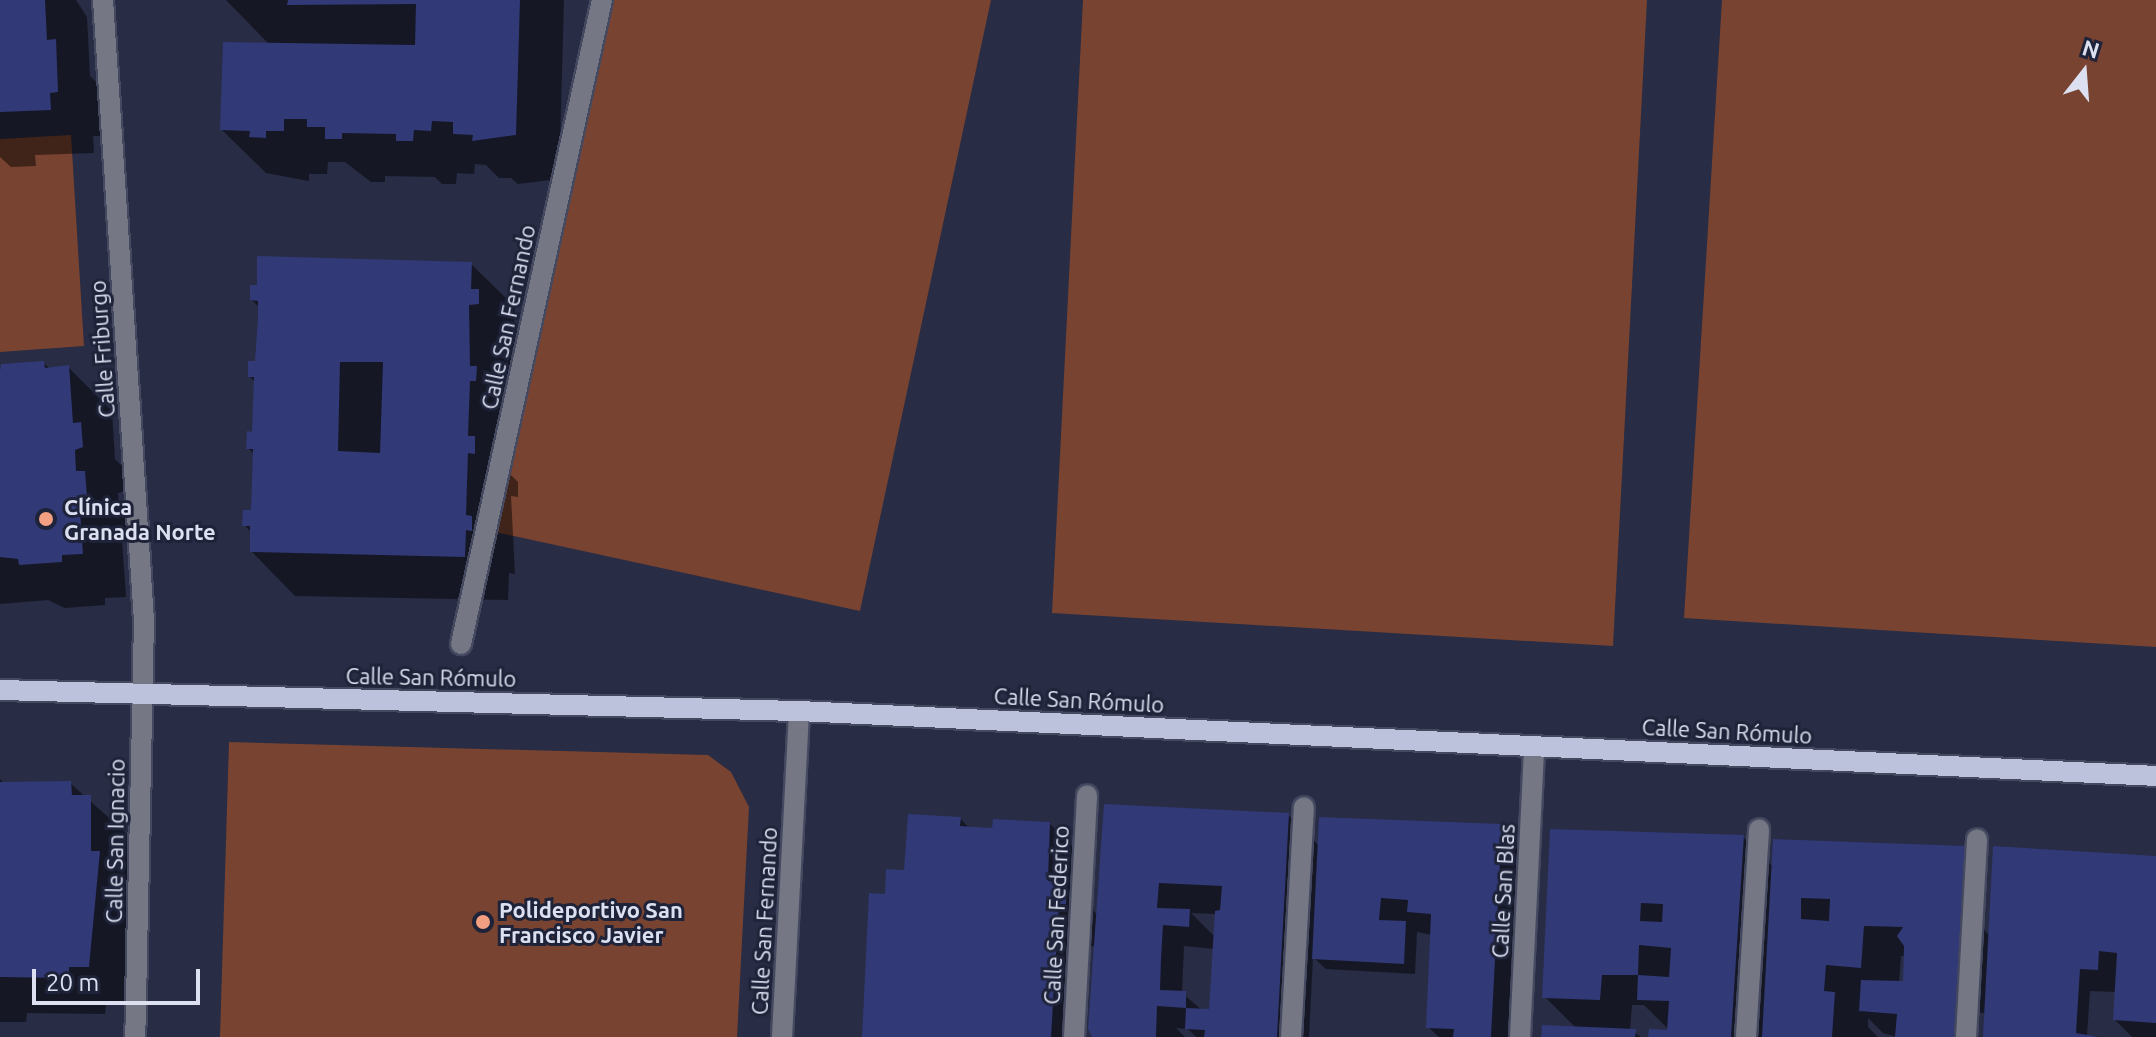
<!DOCTYPE html>
<html>
<head>
<meta charset="utf-8">
<style>
  body { margin:0 }
  #map { position:relative; width:2156px; height:1037px; overflow:hidden; background:#282c44; font-family:Ubuntu,sans-serif }
  div>[style] { position:absolute }
  [style*='--x'] { left:calc(var(--x)*1px); top:calc(var(--y)*1px); width:calc(var(--w)*1px); rotate:calc(var(--a)*1deg) }
  .green>* { inset:0; background:#784330 }
  .shadow>* { inset:0; background:#0007 }
  .building>* { inset:0; background:#313977 }
  .roads { filter:drop-shadow(2px 0 #454960) drop-shadow(-2px 0 #454960) drop-shadow(0 2px #454960) drop-shadow(0 -2px #454960) }
  .minor>* { height:20px; margin:-10px; padding:0 10px; transform-origin:10px; border-radius:10px; background:#757884 }
  .major>* { height:20px; margin:-10px; padding:0 10px; transform-origin:10px; border-radius:10px; background:#bcc2db }
  .dots>* { width:22px; height:22px; translate:-50% -50%; box-sizing:border-box; border:4px solid #1e2339; border-radius:50% }
  span { translate:-50% -50%; white-space:nowrap; text-align:center; line-height:1.15; -webkit-text-stroke:6px #1e2339; paint-order:stroke }
  .street-label { font-size:22px; color:#dce0f0 }
  .poi-label { font-size:22px; color:#dce0f0; font-weight:700 }
  .left { translate:0 -50%; text-align:left }
  .north { position:absolute; left:2044px; top:32px; width:80px; height:80px; -webkit-text-stroke:6px #1e2339; paint-order:stroke; rotate:17deg; font-size:22px; font-weight:700; line-height:32px; text-align:center; color:#dce0f0 }
  .north::after { content:''; display:block; margin:auto; width:28px; height:36px; background:#dce0f0; clip-path:polygon(50% 0,100% 100%,50% 72%,0 100%) }
  .scale { position:absolute; left:32px; top:969px; width:168px; height:36px; box-sizing:border-box; border:4px solid #dce0f0; border-top:0; padding-left:10px; font-size:24px; line-height:28px; white-space:nowrap; color:#dce0f0; -webkit-text-stroke:6px #1e2339; paint-order:stroke }
</style>
</head>
<body>
<div id="map">
  <div class="green">
    <div style="clip-path:polygon(591px 0,991px 0,860px 611px,477px 528px)"></div>
    <div style="clip-path:polygon(1083px 0,1647px 0,1613px 646px,1052px 613px)"></div>
    <div style="clip-path:polygon(1722px 0,2156px 0,2156px 647px,1684px 618px)"></div>
    <div style="clip-path:polygon(71px 135px,84px 346px,0 352px,0 139px)"></div>
    <div style="clip-path:polygon(229px 742px,708px 755px,731px 772px,749px 807px,737px 1037px,220px 1037px)"></div>
  </div>
  <div class="shadow">
    <div style="clip-path:polygon(0 0,76px 0,87px 17px,90px 76px,99px 85px,101px 136px,93px 136px,94px 153px,35px 155px,36px 166px,11px 167px,0 157px)"></div>
    <div style="clip-path:polygon(226px 0,564px 0,559px 179px,518px 184px,511px 178px,499px 178px,486px 165px,475px 164px,474px 174px,457px 173px,456px 184px,442px 184px,435px 177px,385px 176px,385px 182px,371px 182px,345px 162px,328px 162px,327px 174px,309px 174px,309px 181px,266px 173px,222px 130px,270px 45px)"></div>
    <div style="clip-path:polygon(471px 264px,515px 307px,514px 327px,522px 335px,522px 348px,512px 348px,513px 405px,520px 412px,520px 424px,513px 424px,511px 475px,518px 482px,518px 497px,511px 496px,515px 574px,509px 573px,508px 600px,295px 596px,252px 552px,252px 533px,244px 525px,253px 512px,254px 454px,248px 448px,254px 434px,256px 383px,250px 377px,256px 363px,260px 308px,252px 300px)"></div>
    <div style="clip-path:polygon(44px 363px,50px 369px,68px 367px,112px 411px,115px 459px,124px 468px,126px 491px,118px 493px,119px 508px,128px 517px,130px 539px,122px 540px,126px 597px,105px 598px,105px 605px,65px 608px,48px 600px,0 604px,0 374px)"></div>
    <div style="clip-path:polygon(0 779px,5px 784px,70px 783px,127px 834px,127px 881px,136px 890px,125px 1003px,106px 1003px,105px 1014px,27px 1013px,26px 1022px,0 1022px)"></div>
    <div style="clip-path:polygon(evenodd,1106px 806px,1288px 815px,1320px 847px,1501px 826px,1538px 863px,1515px 1037px,1439px 1037px,1428px 1027px,1432px 935px,1417px 932px,1415px 974px,1326px 969px,1313px 957px,1309px 1037px,1196px 1037px,1188px 1029px,1176px 1028px,1185px 1037px,1093px 1037px,1098px 946px,1088px 946px,1083px 1037px,864px 1037px,890px 896px,906px 872px,960px 818px,970px 829px,994px 830px,1049px 823px,1093px 867px,1091px 909px,1100px 917px,1106px 806px,1191px 913px,1216px 914px,1215px 937px,1191px 913px,1106px 806px,1184px 946px,1215px 949px,1211px 1011px,1203px 1011px,1182px 993px,1184px 946px)"></div>
    <div style="clip-path:polygon(evenodd,1743px 837px,1774px 868px,1964px 848px,1986px 870px,1982px 928px,1990px 936px,2156px 858px,2156px 1037px,2132px 1037px,2115px 1020px,2116px 992px,2090px 991px,2087px 1036px,2105px 1037px,1985px 1037px,1986px 1013px,1978px 1013px,1976px 1037px,1897px 1037px,1883px 1033px,1868px 1018px,1868px 1027px,1878px 1037px,1650px 1037px,1671px 1032px,1644px 1005px,1632px 1005px,1630px 1030px,1641px 1037px,1543px 1037px,1576px 1028px,1545px 997px,1548px 936px,1743px 837px,1901px 956px,1906px 956px,1908px 984px,1899px 982px,1901px 956px)"></div>
  </div>
  <div class="building">
    <div style="clip-path:polygon(0 0,45px 0,47px 40px,56px 39px,58px 92px,50px 93px,51px 110px,0 112px)"></div>
    <div style="clip-path:polygon(288px 0,520px 0,516px 135px,472px 141px,473px 135px,453px 134px,453px 122px,432px 121px,431px 131px,414px 130px,413px 141px,396px 141px,396px 134px,342px 133px,342px 139px,325px 139px,325px 127px,307px 127px,307px 119px,284px 119px,284px 131px,266px 131px,266px 138px,249px 137px,250px 131px,220px 130px,223px 42px,415px 45px,416px 4px,287px 5px)"></div>
    <div style="clip-path:polygon(evenodd,257px 256px,472px 262px,471px 289px,479px 289px,479px 304px,469px 305px,470px 366px,477px 366px,476px 381px,470px 381px,468px 436px,475px 436px,475px 454px,468px 453px,466px 515px,472px 516px,472px 531px,466px 530px,465px 557px,250px 552px,250px 526px,242px 526px,243px 510px,251px 510px,253px 449px,246px 449px,247px 431px,252px 432px,254px 377px,248px 377px,248px 361px,255px 361px,258px 318px,258px 301px,250px 300px,250px 285px,257px 285px,257px 256px,340px 362px,383px 362px,380px 453px,338px 451px,340px 362px)"></div>
    <div style="clip-path:polygon(44px 361px,45px 368px,69px 365px,73px 423px,81px 422px,83px 447px,75px 450px,76px 471px,85px 471px,87px 496px,79px 496px,83px 554px,62px 555px,62px 562px,19px 565px,18px 559px,0 557px,0 371px,1px 364px)"></div>
    <div style="clip-path:polygon(71px 781px,72px 795px,91px 795px,91px 851px,100px 851px,89px 967px,69px 967px,69px 978px,0 977px,0 782px)"></div>
    <div style="clip-path:polygon(1104px 804px,1289px 813px,1277px 1037px,1204px 1037px,1205px 1030px,1185px 1029px,1186px 1008px,1209px 1009px,1215px 911px,1220px 910px,1222px 886px,1159px 883px,1157px 908px,1190px 909px,1189px 927px,1163px 925px,1161px 959px,1160px 990px,1186px 991px,1186px 1008px,1157px 1006px,1156px 1037px,1092px 1037px,1088px 1029px)"></div>
    <div style="clip-path:polygon(908px 814px,961px 817px,960px 826px,992px 828px,993px 819px,1050px 822px,1048px 881px,1067px 882px,1066px 904px,1059px 904px,1051px 1037px,862px 1037px,869px 893px,885px 894px,886px 869px,904px 870px)"></div>
    <div style="clip-path:polygon(1319px 817px,1502px 824px,1491px 1037px,1453px 1037px,1454px 1029px,1426px 1028px,1431px 914px,1407px 912px,1408px 900px,1381px 898px,1379px 920px,1406px 921px,1404px 964px,1312px 959px)"></div>
    <div style="clip-path:polygon(evenodd,1550px 829px,1744px 835px,1731px 1037px,1648px 1037px,1649px 1029px,1667px 1030px,1669px 1001px,1637px 1000px,1638px 975px,1602px 975px,1600px 1000px,1542px 998px,1550px 829px,1641px 903px,1663px 904px,1662px 922px,1640px 921px,1641px 903px,1550px 829px,1639px 945px,1671px 948px,1669px 977px,1638px 975px,1639px 945px)"></div>
    <div style="clip-path:polygon(evenodd,1773px 839px,1965px 846px,1954px 1037px,1895px 1037px,1897px 1014px,1859px 1011px,1861px 980px,1903px 981px,1904px 946px,1897px 936px,1903px 927px,1864px 926px,1861px 968px,1826px 965px,1824px 991px,1835px 992px,1832px 1037px,1762px 1037px,1773px 839px,1801px 898px,1830px 899px,1829px 921px,1801px 919px,1801px 898px)"></div>
    <div style="clip-path:polygon(1993px 846px,2156px 856px,2156px 1023px,2113px 1020px,2117px 953px,2099px 951px,2098px 970px,2080px 969px,2076px 1033px,2099px 1037px,1983px 1037px)"></div>
    <div style="clip-path:polygon(1542px 1025px,1636px 1029px,1635px 1037px,1541px 1037px)"></div>
  </div>
  <div class="roads">
    <div class="minor">
      <div style="--x:103;--y:0;--w:621;--a:86.22"></div>
      <div style="--x:144;--y:620;--w:417;--a:91.2"></div>
      <div style="--x:461;--y:644;--w:659;--a:-77.65"></div>
      <div style="--x:782;--y:1037;--w:326;--a:-87"></div>
      <div style="--x:1074;--y:1037;--w:242;--a:-86.9"></div>
      <div style="--x:1291;--y:1037;--w:230;--a:-86.8"></div>
      <div style="--x:1520;--y:1037;--w:291;--a:-87.2"></div>
      <div style="--x:1746;--y:1037;--w:208;--a:-86.4"></div>
      <div style="--x:1966;--y:1037;--w:198;--a:-86.8"></div>
    </div>
    <div class="major">
      <div style="--x:0;--y:690;--w:799;--a:1.51"></div>
      <div style="--x:799;--y:711;--w:1359;--a:2.74"></div>
    </div>
  </div>
  <div class="dots">
    <div style="left:46px;top:519px;background:#f39f82"></div>
    <div style="left:483px;top:922px;background:#f39f82"></div>
  </div>
  <div class="street-label">
    <span style="left:508px;top:317px;rotate:-78deg">Calle San Fernando</span>
    <span style="left:102px;top:349px;rotate:-94deg">Calle Friburgo</span>
    <span style="left:431px;top:677px;rotate:1deg">Calle San Rómulo</span>
    <span style="left:1079px;top:700px;rotate:3deg">Calle San Rómulo</span>
    <span style="left:1727px;top:731px;rotate:3deg">Calle San Rómulo</span>
    <span style="left:115px;top:841px;rotate:-89deg">Calle San Ignacio</span>
    <span style="left:1503px;top:891px;rotate:-87deg">Calle San Blas</span>
    <span style="left:1056px;top:915px;rotate:-87deg">Calle San Federico</span>
    <span style="left:764px;top:921px;rotate:-87deg">Calle San Fernando</span>
  </div>
  <div class="poi-label">
    <span class="left" style="left:64px;top:519px">Clínica<br>Granada Norte</span>
    <span class="left" style="left:499px;top:922px">Polideportivo San<br>Francisco Javier</span>
  </div>
  <div class="north">N</div>
  <div class="scale">20 m</div>
</div>
</body>
</html>
